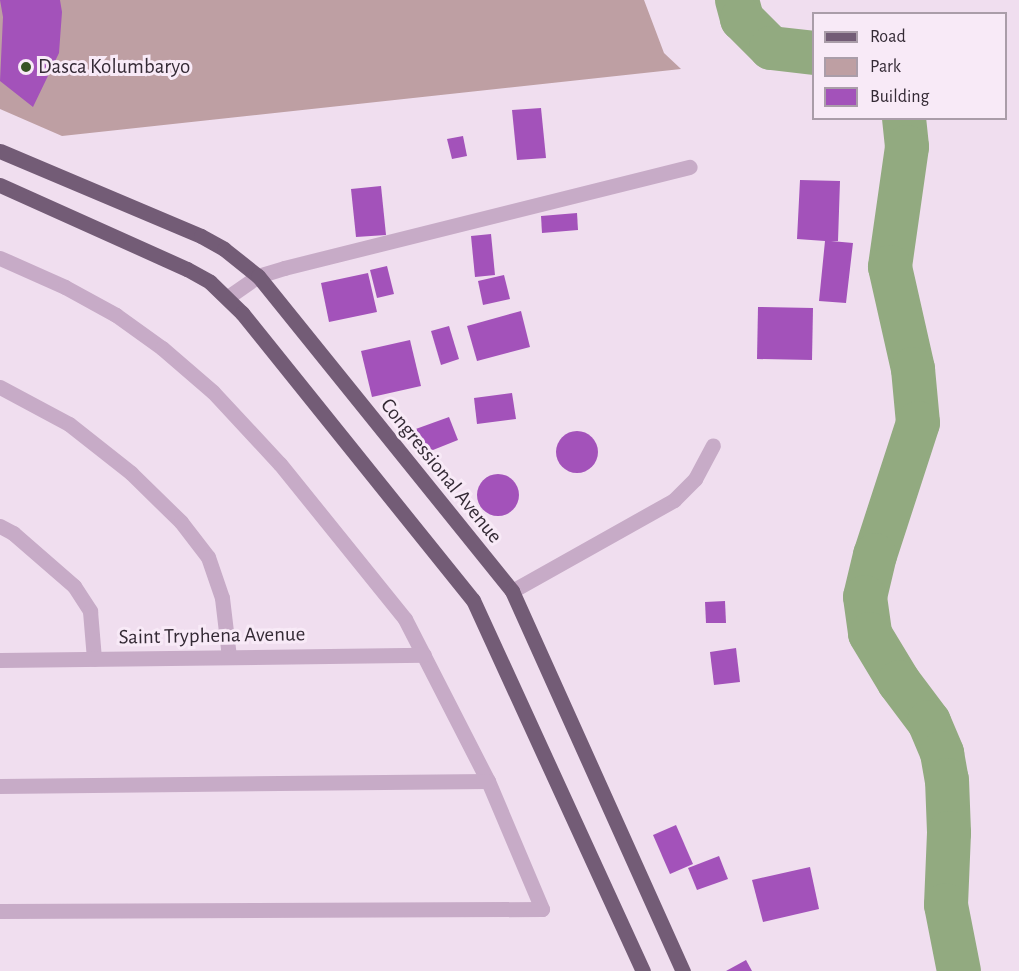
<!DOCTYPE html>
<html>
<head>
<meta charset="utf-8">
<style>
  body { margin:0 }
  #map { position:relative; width:1019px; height:971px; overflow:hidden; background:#f0deef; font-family:"Alegreya Sans",sans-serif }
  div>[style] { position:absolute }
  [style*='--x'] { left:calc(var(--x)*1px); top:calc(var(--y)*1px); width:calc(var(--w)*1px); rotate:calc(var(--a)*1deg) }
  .green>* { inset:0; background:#be9fa3 }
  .river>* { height:44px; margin:-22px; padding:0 22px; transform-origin:22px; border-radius:22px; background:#92aa80 }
  .building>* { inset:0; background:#a352ba }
  .round { border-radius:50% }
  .minor>* { height:15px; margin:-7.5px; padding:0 7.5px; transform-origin:7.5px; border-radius:7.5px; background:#c7abc7 }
  .major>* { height:15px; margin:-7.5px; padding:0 7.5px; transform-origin:7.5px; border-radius:7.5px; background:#735c76 }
  .dots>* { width:16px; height:16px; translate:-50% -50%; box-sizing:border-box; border:3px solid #f8eaf7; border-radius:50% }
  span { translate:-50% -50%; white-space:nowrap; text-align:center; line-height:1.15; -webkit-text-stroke:6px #f8eaf7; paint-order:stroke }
  .poi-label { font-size:21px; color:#342a35 }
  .left { translate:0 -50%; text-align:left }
  .street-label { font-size:21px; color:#342a35 }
  .legend { position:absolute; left:812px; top:12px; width:195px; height:108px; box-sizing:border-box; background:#f8eaf7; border:2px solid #aa9da9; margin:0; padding:8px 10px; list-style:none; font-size:18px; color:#342a35 }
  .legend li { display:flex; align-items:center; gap:12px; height:30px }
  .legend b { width:30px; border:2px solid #aa9da9 }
</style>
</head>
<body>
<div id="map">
  <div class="green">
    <div style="clip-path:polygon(0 0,644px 0,664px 53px,681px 69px,62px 136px,0 109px)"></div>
  </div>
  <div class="river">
    <div style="--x:737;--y:0;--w:20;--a:75"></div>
    <div style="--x:742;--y:19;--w:41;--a:45"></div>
    <div style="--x:771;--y:48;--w:43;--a:6.6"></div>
    <div style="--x:904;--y:118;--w:29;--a:84"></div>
    <div style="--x:907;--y:147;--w:121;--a:98.1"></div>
    <div style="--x:890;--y:267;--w:105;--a:77.3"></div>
    <div style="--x:913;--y:369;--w:54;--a:84.7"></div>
    <div style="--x:918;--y:423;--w:139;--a:108"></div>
    <div style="--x:875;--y:555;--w:43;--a:103.4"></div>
    <div style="--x:865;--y:597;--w:37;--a:82"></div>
    <div style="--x:870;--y:634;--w:56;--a:58.9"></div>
    <div style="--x:899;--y:682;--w:50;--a:53.1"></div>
    <div style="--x:929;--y:722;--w:34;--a:67"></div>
    <div style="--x:942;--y:753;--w:27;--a:80"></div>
    <div style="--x:947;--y:780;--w:53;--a:87.8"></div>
    <div style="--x:949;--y:833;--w:72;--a:92.4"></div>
    <div style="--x:946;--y:905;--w:67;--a:78.9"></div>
  </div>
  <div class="building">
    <div style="clip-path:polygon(0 0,60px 0,62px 12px,59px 53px,33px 107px,0 81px,3px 17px)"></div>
    <div style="clip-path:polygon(541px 108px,546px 158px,517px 160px,512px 110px)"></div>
    <div style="clip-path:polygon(463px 136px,467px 156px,452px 159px,447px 139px)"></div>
    <div style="clip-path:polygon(800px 180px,840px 181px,838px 241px,831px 241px,853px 243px,846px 303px,819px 301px,825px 241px,797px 239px)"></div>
    <div style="clip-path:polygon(381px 186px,386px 235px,356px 237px,351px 189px)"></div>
    <div style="clip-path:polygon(577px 213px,578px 230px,542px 233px,541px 216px)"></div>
    <div style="clip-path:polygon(491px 234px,495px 275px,475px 277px,471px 236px)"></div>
    <div style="clip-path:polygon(387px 266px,394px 294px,377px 298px,370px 270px)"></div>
    <div style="clip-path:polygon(368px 273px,377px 312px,329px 322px,321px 283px)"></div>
    <div style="clip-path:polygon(504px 275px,510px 299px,483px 305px,478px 281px)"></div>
    <div style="clip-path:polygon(758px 307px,813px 308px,812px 360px,757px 359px)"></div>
    <div style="clip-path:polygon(521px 311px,530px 347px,477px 361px,467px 326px)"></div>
    <div style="clip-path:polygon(449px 326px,459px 359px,441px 365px,431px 331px)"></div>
    <div style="clip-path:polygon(410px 340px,421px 386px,372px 397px,361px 351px)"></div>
    <div style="clip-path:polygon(512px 393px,516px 419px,477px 424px,474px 398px)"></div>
    <div style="clip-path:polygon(449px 417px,458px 440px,423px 454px,413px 430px)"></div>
    <div class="round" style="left:556px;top:431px;width:42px;height:42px"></div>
    <div class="round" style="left:477px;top:474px;width:42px;height:42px"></div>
    <div style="clip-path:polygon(725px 601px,726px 623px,706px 623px,705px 602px)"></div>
    <div style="clip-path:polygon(736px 648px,740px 682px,714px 685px,710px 652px)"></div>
    <div style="clip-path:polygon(676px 825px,693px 864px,670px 874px,653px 835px)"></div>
    <div style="clip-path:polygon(719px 856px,728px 879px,697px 890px,688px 868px)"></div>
    <div style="clip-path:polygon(810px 867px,819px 909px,763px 922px,752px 880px)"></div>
    <div style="clip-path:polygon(746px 960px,752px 971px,726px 971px)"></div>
  </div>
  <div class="minor">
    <div style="--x:0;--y:258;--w:71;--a:24"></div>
    <div style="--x:65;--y:287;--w:58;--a:28.8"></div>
    <div style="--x:116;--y:315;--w:57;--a:35.7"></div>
    <div style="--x:162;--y:348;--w:67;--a:40.8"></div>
    <div style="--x:213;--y:392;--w:98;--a:47.1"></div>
    <div style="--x:280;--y:464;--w:199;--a:51.1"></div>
    <div style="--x:405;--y:619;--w:182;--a:62.9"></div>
    <div style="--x:488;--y:781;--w:139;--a:67.1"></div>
    <div style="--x:542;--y:909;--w:542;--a:179.79"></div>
    <div style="--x:228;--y:297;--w:37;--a:-35"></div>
    <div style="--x:258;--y:276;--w:27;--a:-17"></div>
    <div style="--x:284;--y:268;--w:418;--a:-14"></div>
    <div style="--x:0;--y:387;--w:78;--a:28.2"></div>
    <div style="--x:69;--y:424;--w:79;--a:38.3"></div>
    <div style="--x:131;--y:473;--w:70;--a:44.4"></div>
    <div style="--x:181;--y:522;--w:44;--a:52.4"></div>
    <div style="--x:208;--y:557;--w:43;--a:71.1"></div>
    <div style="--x:222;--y:598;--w:59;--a:83.2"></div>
    <div style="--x:0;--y:526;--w:15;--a:28"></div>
    <div style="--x:13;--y:533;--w:81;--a:41"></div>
    <div style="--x:74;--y:586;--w:30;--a:57"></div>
    <div style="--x:90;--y:611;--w:48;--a:85.2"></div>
    <div style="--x:512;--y:591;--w:186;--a:-29.3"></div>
    <div style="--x:674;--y:500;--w:30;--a:-45"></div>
    <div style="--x:695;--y:479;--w:38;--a:-62"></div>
    <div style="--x:0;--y:660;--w:424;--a:-0.7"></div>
    <div style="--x:0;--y:786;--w:488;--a:-0.6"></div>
  </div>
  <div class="major">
    <div style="--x:0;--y:151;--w:218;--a:22.9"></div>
    <div style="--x:201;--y:236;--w:26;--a:29"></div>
    <div style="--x:224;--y:249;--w:43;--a:38.5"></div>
    <div style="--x:258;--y:276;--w:405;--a:51.1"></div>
    <div style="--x:512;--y:591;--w:417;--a:65.8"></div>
    <div style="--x:0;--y:185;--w:205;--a:24.2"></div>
    <div style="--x:187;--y:269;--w:26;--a:29"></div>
    <div style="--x:210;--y:282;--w:45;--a:44.1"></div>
    <div style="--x:242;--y:313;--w:368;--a:51.2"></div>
    <div style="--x:473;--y:600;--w:408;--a:65.4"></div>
  </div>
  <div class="dots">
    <div style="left:26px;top:67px;background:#365323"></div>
  </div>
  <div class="poi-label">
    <span class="left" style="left:38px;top:67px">Dasca Kolumbaryo</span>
  </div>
  <div class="street-label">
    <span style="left:441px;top:471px;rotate:51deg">Congressional Avenue</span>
    <span style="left:212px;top:636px;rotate:-1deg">Saint Tryphena Avenue</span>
  </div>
  <ul class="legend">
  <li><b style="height:8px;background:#735c76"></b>Road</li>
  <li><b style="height:16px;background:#be9fa3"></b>Park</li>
  <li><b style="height:16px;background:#a352ba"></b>Building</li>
  </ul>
</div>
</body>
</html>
